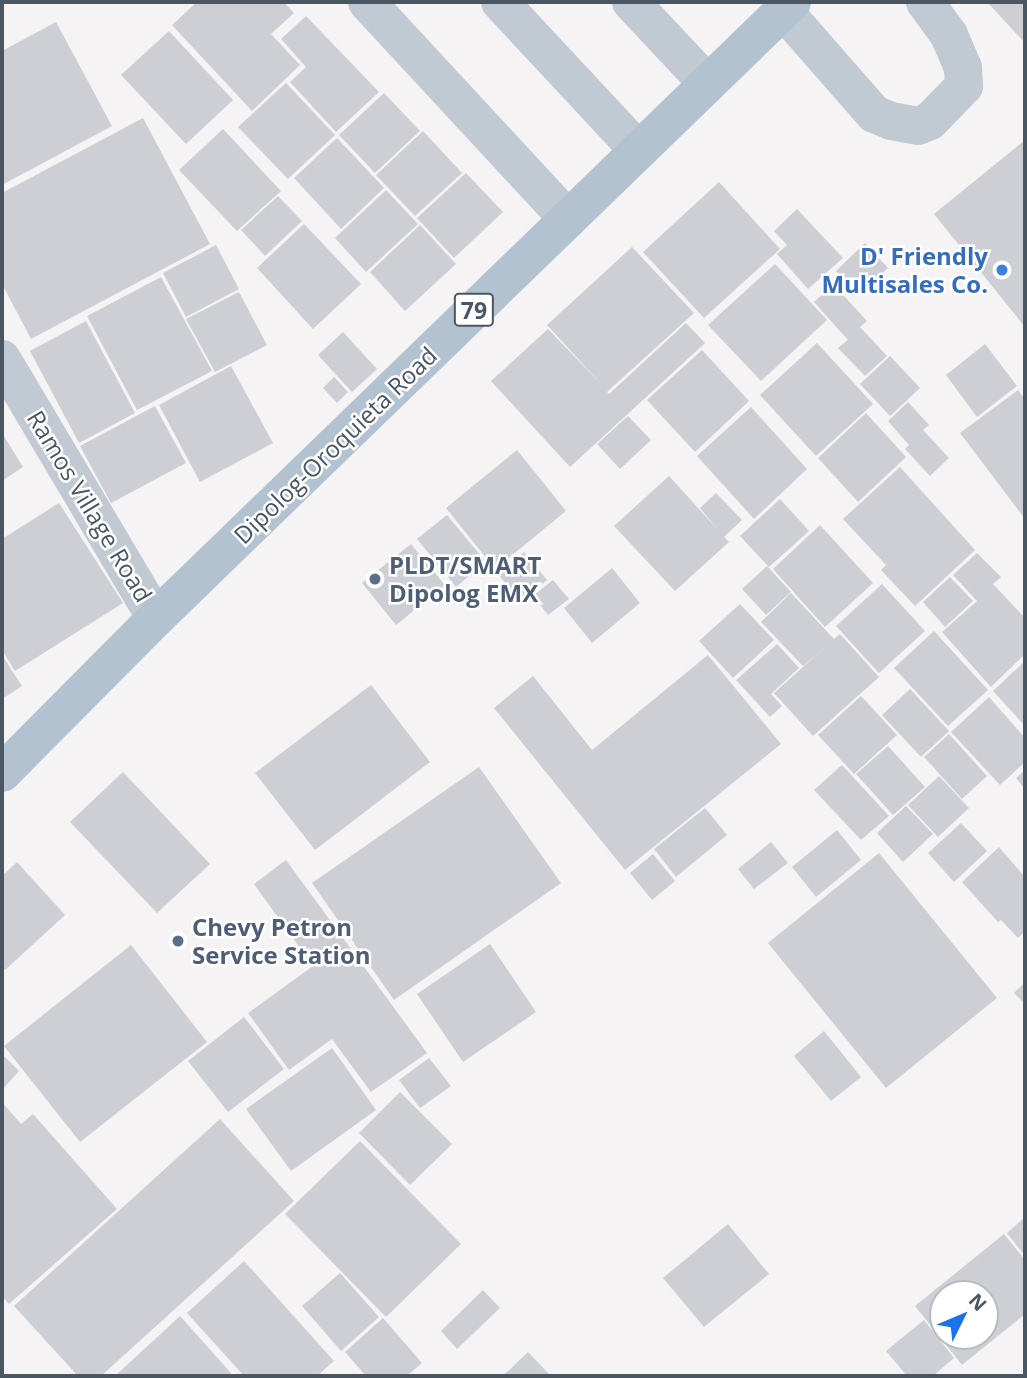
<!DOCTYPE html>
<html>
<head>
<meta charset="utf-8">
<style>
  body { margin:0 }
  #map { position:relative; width:1027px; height:1378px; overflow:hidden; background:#f5f3f3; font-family:"Open Sans",sans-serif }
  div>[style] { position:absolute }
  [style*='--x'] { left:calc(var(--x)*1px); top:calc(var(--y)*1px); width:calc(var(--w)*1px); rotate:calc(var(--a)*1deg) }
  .building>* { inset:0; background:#cdcfd5 }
  .minor>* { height:38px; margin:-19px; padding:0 19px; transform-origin:19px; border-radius:19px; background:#c1cad2 }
  .major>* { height:38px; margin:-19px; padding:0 19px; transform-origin:19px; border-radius:19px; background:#b3c2d1 }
  .dots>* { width:19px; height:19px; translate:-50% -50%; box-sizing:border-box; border:4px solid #fff; border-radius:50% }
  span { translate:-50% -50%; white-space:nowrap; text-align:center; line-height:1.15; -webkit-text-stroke:5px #fff; paint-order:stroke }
  .shield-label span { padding:2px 5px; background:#fff; border:2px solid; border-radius:5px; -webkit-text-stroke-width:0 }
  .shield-label { font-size:23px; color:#4a5661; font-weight:700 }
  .shop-label { font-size:24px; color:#366cbe; font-weight:700 }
  .right { translate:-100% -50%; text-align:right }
  .street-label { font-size:24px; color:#4a5661 }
  .service-label { font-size:24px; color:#4e5e75; font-weight:700 }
  .left { translate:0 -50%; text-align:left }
  .frame { position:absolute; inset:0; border:4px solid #4a5661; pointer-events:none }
  .north { position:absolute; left:929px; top:1280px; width:70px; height:70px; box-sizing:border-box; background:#fff; border:2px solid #b7bbc0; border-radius:50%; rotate:47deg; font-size:19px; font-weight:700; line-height:28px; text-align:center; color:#4a5661 }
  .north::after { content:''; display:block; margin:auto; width:24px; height:32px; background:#1a73e8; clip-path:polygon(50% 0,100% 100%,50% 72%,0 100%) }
</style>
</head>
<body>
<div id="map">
  <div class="building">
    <div style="clip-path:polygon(197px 2px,284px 2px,294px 13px,271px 34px,300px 65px,252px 111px,172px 25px)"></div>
    <div style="clip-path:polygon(987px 2px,1025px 2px,1025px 43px)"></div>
    <div style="clip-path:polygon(306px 16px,379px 92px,336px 132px,290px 82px,306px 67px,281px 39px)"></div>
    <div style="clip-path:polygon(56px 22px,112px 126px,2px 185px,2px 51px)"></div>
    <div style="clip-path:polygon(169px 31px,233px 100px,186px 144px,121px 75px)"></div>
    <div style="clip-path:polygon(286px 83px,335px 135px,288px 179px,238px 127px)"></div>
    <div style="clip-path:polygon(384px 93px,420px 131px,375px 173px,339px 135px)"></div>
    <div style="clip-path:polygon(143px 118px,210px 244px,31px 339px,2px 284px,2px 193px)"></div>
    <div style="clip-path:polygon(223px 129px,281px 191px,237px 231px,179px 170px)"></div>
    <div style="clip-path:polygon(423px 131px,462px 173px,415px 216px,376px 175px)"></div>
    <div style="clip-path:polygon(337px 138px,384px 188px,341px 229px,294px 178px)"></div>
    <div style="clip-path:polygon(1025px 140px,1025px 327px,934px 214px)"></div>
    <div style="clip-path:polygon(466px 173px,503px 212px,454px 258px,417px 218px)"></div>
    <div style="clip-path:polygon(719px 182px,780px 249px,704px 318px,643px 252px)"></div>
    <div style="clip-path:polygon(386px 190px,418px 224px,366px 272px,335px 238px)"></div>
    <div style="clip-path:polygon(278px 196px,302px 221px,265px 256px,241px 230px)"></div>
    <div style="clip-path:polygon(797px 209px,843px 258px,808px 289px,777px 254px,787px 245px,774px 231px)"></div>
    <div style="clip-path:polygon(304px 224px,361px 284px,313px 329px,257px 268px)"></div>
    <div style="clip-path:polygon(420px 225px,456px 264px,405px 311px,370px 272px)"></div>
    <div style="clip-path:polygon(865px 243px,888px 268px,859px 295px,836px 271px)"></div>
    <div style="clip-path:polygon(216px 245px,239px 289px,186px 317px,163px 273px)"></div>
    <div style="clip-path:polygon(632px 247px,694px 313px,607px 392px,609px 394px,686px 323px,705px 343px,570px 467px,491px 381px,548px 329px,603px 386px,547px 325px)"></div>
    <div style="clip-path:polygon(775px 264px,827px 320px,761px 381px,708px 325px)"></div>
    <div style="clip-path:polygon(161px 277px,212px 371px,137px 410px,87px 316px)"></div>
    <div style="clip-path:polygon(833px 284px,867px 321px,860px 327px,887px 356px,865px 376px,838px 348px,848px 340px,814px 302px)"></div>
    <div style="clip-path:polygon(239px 292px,267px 345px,215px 372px,186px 319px)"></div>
    <div style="clip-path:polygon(86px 321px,135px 413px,79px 443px,30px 351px)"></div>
    <div style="clip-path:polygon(343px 332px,377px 369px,352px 392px,318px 355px)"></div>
    <div style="clip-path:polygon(817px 343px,873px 404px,816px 456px,760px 395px)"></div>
    <div style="clip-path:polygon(985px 344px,1017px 386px,977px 417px,946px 375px)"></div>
    <div style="clip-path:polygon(702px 350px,749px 401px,695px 452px,647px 400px)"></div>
    <div style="clip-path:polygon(890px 356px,920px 388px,890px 416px,860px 384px)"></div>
    <div style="clip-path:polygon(231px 366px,273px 443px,200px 482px,159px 405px)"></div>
    <div style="clip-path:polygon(334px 377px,348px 392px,337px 403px,323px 388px)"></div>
    <div style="clip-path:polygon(1018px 390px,1025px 400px,1025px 519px,960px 433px)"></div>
    <div style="clip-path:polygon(908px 402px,929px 425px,923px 430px,949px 458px,930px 476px,905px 449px,909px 445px,888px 421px)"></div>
    <div style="clip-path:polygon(155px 406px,186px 463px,111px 503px,80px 446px)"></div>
    <div style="clip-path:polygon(751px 407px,807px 469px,754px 519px,697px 456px)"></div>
    <div style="clip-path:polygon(866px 413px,906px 457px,858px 502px,818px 458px)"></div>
    <div style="clip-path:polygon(628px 416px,651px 440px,620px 469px,597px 444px)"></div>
    <div style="clip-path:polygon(2px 433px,23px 467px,2px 481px)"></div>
    <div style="clip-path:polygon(517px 450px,566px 511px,495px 569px,446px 508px)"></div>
    <div style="clip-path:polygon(900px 467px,975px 550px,915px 606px,881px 570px,886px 565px,843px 519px)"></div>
    <div style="clip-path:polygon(669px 476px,718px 530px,700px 508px,716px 493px,742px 520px,724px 537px,729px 542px,675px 591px,614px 526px)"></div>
    <div style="clip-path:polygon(780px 499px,809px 531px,769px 567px,740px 536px)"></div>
    <div style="clip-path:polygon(59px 503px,123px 603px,15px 671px,2px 650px,2px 539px)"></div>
    <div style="clip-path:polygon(447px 515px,486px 562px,456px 587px,417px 539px)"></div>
    <div style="clip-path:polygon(820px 525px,873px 583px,825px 627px,773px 569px)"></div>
    <div style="clip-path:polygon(411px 544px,445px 585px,396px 625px,362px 583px)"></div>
    <div style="clip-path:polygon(524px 552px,547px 580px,520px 602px,498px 574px)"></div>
    <div style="clip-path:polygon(977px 553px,1001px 577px,993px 584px,1025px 618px,1025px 654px,991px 687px,942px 632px,977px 601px,953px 575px)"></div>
    <div style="clip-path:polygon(767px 566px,791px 592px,766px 615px,742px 589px)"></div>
    <div style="clip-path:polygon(612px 568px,640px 603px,592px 643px,564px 608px)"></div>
    <div style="clip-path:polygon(950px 577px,973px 601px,945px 627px,923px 602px)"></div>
    <div style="clip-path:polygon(553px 580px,569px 599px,548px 615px,533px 596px)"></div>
    <div style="clip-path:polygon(882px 584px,925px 631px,879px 673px,836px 626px)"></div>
    <div style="clip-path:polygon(791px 593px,834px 639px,840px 634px,879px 677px,813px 736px,774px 693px,824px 648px,803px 666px,761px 622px)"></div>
    <div style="clip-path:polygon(740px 604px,774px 640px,733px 678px,699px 641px)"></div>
    <div style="clip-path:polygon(934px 631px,988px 690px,948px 726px,894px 668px)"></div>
    <div style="clip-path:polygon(777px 644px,799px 668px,771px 694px,782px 706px,770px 717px,736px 680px)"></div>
    <div style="clip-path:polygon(2px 655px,22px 686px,2px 699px)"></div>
    <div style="clip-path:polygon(708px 655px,781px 744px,625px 870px,494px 708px,533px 676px,592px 750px)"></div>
    <div style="clip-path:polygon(1025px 661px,1025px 726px,993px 691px)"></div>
    <div style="clip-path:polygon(371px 685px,430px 762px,315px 850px,255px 773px)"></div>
    <div style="clip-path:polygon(910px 689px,949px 731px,921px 757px,882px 715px)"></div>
    <div style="clip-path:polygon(861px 696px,897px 735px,854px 774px,818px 735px)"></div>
    <div style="clip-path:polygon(989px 697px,1025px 738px,1025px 762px,1000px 785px,951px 732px)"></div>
    <div style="clip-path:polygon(949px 734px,987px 776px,962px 799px,924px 757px)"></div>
    <div style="clip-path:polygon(888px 746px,925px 787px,893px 815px,856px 774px)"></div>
    <div style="clip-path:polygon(842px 765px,889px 816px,861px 840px,814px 790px)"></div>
    <div style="clip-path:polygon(479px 767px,561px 883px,394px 1000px,312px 883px)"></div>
    <div style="clip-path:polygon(1025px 770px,1025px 789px,1016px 778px)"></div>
    <div style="clip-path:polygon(123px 772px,210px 864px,157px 913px,70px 822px)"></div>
    <div style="clip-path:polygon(939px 776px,969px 808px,938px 837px,908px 805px)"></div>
    <div style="clip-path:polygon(906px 806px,933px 834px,903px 862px,877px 833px)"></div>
    <div style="clip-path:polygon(705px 808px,727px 835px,676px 877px,654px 849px)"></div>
    <div style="clip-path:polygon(961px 823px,987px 851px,954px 882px,928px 853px)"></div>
    <div style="clip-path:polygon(837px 830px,861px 860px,816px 897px,792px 867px)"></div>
    <div style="clip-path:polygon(771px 842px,788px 863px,754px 889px,738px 869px)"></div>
    <div style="clip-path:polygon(999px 847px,1025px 877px,1025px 931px,1018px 938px,1001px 920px,998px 922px,962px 882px)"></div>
    <div style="clip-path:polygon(879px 853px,997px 998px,886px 1088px,768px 943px)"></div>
    <div style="clip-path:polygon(653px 854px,675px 881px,652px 900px,630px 873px)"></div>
    <div style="clip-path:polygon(286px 860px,427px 1053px,371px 1092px,332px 1039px,289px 1070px,248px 1013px,313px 966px,254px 884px)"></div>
    <div style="clip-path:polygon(17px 862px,65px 915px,5px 970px,2px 967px,2px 876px)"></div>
    <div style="clip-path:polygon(490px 944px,536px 1012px,463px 1062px,417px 994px)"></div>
    <div style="clip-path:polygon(131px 945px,207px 1042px,80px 1142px,4px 1046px)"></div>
    <div style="clip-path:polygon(1025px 982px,1025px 1004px,1014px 993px)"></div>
    <div style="clip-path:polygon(244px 1017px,284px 1069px,228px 1112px,188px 1061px)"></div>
    <div style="clip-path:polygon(824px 1031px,861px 1077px,831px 1101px,794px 1056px)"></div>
    <div style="clip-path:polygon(332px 1048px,376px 1110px,291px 1171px,246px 1109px)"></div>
    <div style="clip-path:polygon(2px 1054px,19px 1071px,2px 1090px)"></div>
    <div style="clip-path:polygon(429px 1058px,451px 1086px,420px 1108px,399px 1080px)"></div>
    <div style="clip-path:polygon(400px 1092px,452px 1144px,410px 1185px,359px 1133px)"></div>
    <div style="clip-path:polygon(2px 1102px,21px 1124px,33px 1114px,117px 1209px,9px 1304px,2px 1296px)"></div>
    <div style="clip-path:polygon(220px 1119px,294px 1201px,101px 1376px,78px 1376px,14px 1306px)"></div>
    <div style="clip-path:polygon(360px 1141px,461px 1244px,386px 1317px,285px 1214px)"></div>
    <div style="clip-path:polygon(1025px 1217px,1025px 1256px,1007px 1233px)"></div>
    <div style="clip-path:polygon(728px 1224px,769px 1274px,704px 1327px,663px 1278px)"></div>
    <div style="clip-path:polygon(evenodd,1004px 1234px,1025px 1260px,1025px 1314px,962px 1365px,915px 1306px,1004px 1234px,943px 1294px,985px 1294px,985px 1336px,943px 1336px,943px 1294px)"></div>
    <div style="clip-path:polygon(244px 1261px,334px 1361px,317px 1376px,244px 1376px,187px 1313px)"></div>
    <div style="clip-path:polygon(340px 1273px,379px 1317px,341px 1351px,302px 1306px)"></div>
    <div style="clip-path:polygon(483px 1290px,500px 1308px,457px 1349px,441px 1331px)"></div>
    <div style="clip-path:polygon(180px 1316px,231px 1373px,228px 1376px,115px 1376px)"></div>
    <div style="clip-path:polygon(383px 1318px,422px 1363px,407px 1376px,366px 1376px,345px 1352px)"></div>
    <div style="clip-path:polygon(924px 1320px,954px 1358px,933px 1376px,907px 1376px,886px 1351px)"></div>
    <div style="clip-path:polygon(528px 1352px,551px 1376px,503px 1376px)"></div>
  </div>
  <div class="minor">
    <div style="--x:367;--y:2;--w:296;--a:47.2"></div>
    <div style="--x:500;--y:2;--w:202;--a:47"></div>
    <div style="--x:631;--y:2;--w:111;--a:46.8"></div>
    <div style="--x:783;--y:10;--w:138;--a:48.8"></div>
    <div style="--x:874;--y:114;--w:18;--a:22"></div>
    <div style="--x:891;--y:121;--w:27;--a:10"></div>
    <div style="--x:918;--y:126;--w:13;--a:-23"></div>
    <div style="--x:930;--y:121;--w:49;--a:-45.8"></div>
    <div style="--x:964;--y:86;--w:18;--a:-93"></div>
    <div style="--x:963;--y:68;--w:36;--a:-113"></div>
    <div style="--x:949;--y:35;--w:41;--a:-126"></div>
    <div style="--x:2;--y:359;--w:301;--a:59.3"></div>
  </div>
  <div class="major">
    <div style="--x:2;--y:773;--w:218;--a:-45.2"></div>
    <div style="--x:156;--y:618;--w:885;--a:-44.08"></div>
  </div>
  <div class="dots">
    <div style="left:1002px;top:270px;background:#3f7fe0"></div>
    <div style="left:375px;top:579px;background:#5c6f8a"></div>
    <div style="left:178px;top:941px;background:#5c6f8a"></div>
  </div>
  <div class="shield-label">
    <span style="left:474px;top:310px">79</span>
  </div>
  <div class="shop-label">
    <span class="right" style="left:988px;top:270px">D' Friendly<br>Multisales Co.</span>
  </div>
  <div class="street-label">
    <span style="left:335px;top:445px;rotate:-44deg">Dipolog-Oroquieta Road</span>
    <span style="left:90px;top:506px;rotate:59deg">Ramos Village Road</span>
  </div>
  <div class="service-label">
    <span class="left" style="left:389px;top:579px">PLDT/SMART<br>Dipolog EMX</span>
    <span class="left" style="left:192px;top:941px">Chevy Petron<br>Service Station</span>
  </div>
  <div class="frame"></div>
  <div class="north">N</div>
</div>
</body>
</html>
